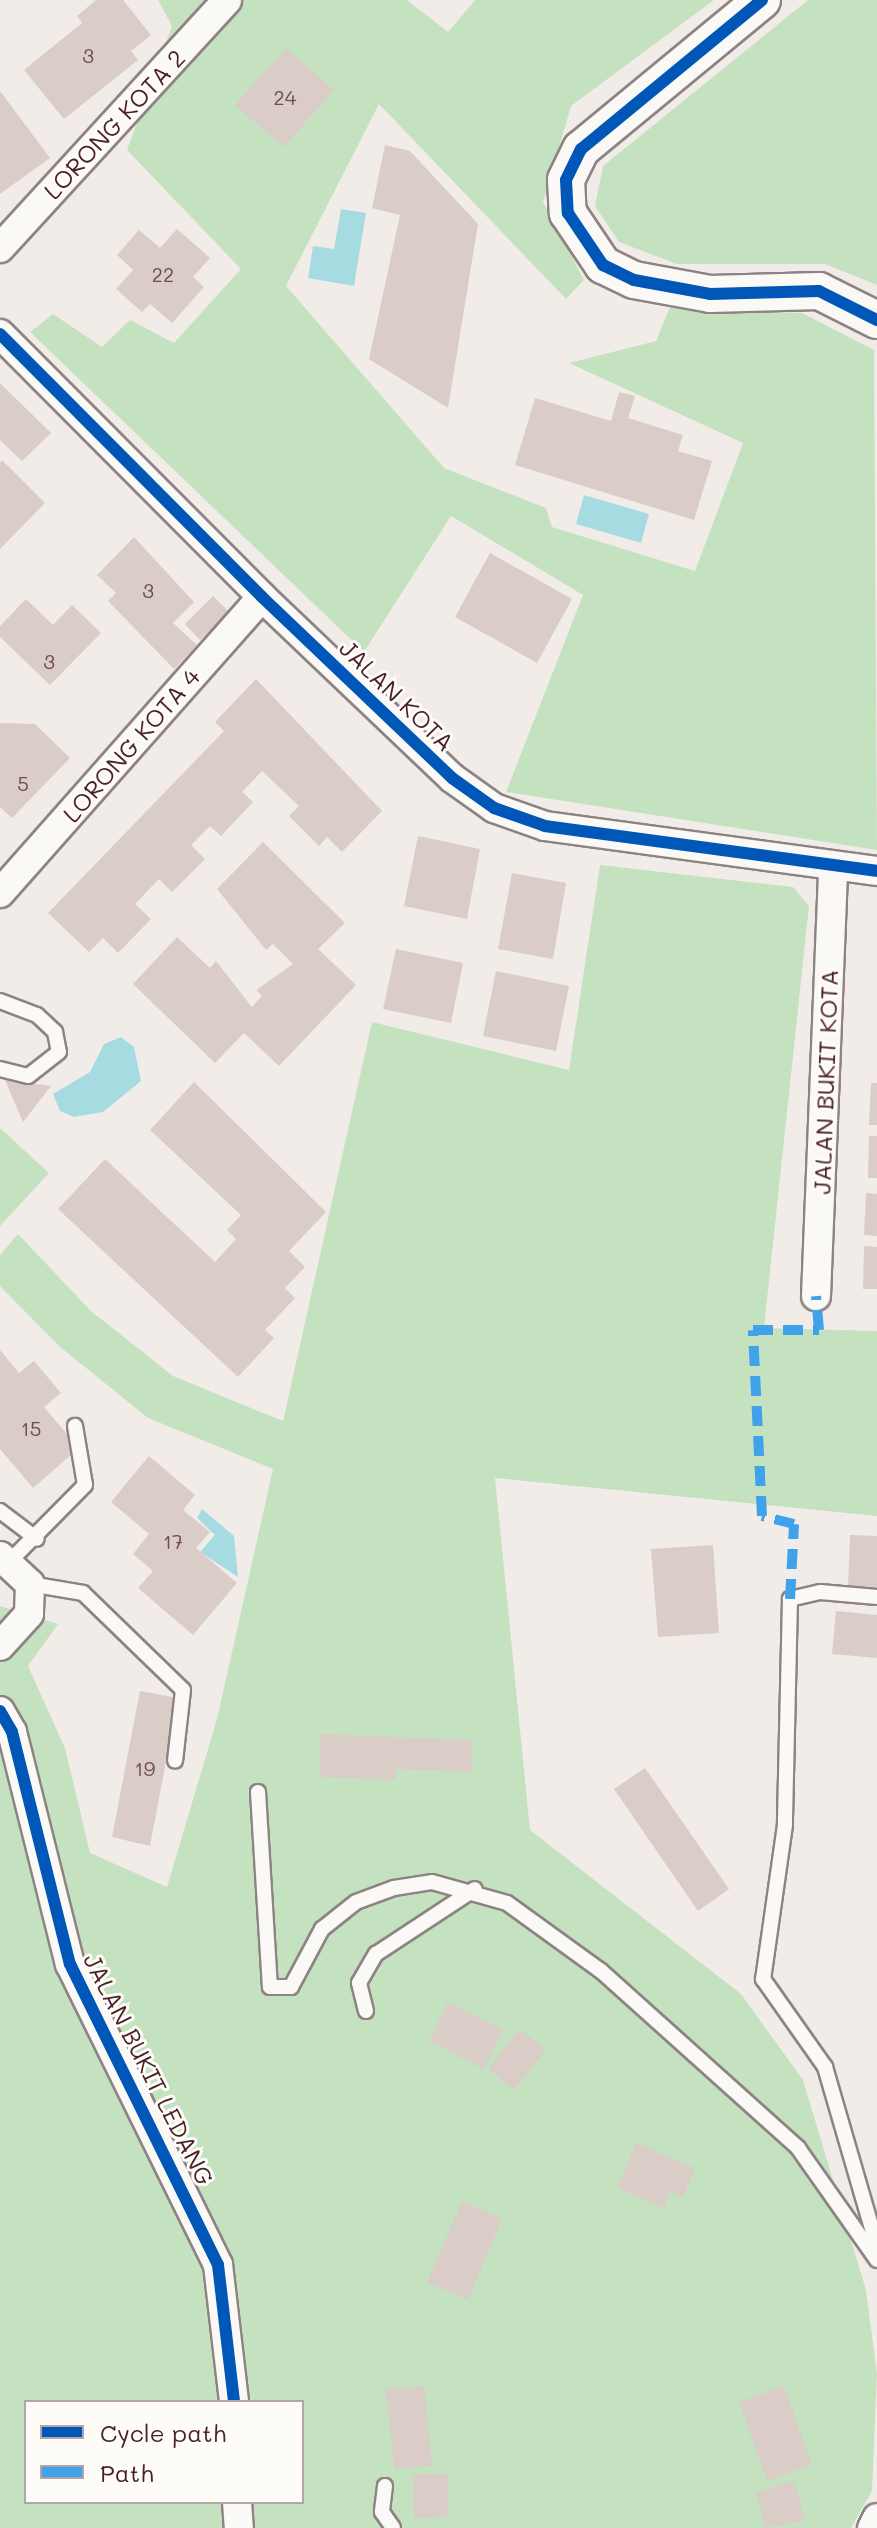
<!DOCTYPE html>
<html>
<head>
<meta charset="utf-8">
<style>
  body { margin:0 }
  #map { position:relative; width:877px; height:2528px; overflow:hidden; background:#f2ece8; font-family:Mali,sans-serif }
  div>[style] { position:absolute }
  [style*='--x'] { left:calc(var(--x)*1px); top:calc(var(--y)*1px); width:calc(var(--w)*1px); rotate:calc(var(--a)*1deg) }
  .green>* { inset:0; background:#c5e2c0 }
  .water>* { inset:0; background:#a6dce1 }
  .building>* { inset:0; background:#daccc7 }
  .roads { filter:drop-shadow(2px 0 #8e8383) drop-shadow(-2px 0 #8e8383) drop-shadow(0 2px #8e8383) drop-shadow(0 -2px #8e8383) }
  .service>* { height:14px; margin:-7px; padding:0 7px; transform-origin:7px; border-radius:7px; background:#faf9f6 }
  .minor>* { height:28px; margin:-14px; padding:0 14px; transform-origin:14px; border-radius:14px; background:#faf9f6 }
  .tertiary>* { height:36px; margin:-18px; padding:0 18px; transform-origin:18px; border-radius:18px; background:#faf9f6 }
  .quiet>* { height:10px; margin-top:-5px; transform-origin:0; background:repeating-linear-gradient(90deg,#40a2eb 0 20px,transparent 0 30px) }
  .cycleway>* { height:12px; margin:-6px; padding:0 6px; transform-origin:6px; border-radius:6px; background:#0057b8 }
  span { translate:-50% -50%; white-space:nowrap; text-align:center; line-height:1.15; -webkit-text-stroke:6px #fdfcf7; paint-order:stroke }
  .number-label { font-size:20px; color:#6e4a52 }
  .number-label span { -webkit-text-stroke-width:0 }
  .street-label { font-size:24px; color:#4a1f2b }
  .legend { position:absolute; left:24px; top:2400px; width:280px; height:104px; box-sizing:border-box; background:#fdfcf7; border:2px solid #b5a4a5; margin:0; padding:10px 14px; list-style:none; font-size:24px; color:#4a1f2b }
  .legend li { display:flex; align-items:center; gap:16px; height:40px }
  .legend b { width:40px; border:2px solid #b5a4a5 }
</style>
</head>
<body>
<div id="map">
  <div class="green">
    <div style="clip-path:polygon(158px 0,407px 0,448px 32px,475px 0,714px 0,571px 106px,543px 202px,584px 280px,566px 299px,379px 104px,286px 286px,444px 468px,546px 508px,552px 527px,695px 571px,743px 443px,569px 363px,656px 341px,670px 307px,802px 313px,874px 350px,877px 850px,506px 792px,583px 595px,451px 516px,364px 652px,30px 332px,53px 314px,102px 347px,130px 320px,174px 343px,241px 269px,127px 150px,172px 26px)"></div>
    <div style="clip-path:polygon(808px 0,877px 0,877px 285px,825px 264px,677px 264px,619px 242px,595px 206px,603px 166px)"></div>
    <div style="clip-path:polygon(evenodd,600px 865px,793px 887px,809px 906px,764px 1328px,877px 1331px,877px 1516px,495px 1478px,530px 1830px,741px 1994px,803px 2080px,866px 2290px,877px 2374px,872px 2491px,851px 2528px,0 2528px,0 1606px,58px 1624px,28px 1666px,65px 1748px,90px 1853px,167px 1887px,217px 1719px,273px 1469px,148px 1418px,59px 1346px,0 1286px,0 1255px,18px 1234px,91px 1311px,173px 1376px,283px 1421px,372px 1022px,569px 1070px,600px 865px,26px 2402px,302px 2402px,302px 2502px,26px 2502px,26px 2402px)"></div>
    <div style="clip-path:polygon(0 1128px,49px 1173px,0 1226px)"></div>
  </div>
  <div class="water">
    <div style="clip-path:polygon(341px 209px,366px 213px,354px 286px,308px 278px,313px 246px,334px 249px)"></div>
    <div style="clip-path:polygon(584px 495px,649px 514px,641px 543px,576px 524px)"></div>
    <div style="clip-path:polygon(121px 1037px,134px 1047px,141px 1081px,103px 1112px,74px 1117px,60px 1111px,53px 1094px,90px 1072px,104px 1044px)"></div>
    <div style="clip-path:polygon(202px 1509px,234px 1536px,238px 1577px,200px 1552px,215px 1535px,197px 1518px)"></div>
  </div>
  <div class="building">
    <div style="clip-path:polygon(96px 0,123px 0,151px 35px,131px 51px,138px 60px,64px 119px,24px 70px,82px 23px,77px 16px)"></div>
    <div style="clip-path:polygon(286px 48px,334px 90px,284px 147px,235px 105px)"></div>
    <div style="clip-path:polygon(0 91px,50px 158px,0 194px)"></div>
    <div style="clip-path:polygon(385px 145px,410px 151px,478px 224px,448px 408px,369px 359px,400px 215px,372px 208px)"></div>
    <div style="clip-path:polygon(177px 229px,210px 258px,193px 277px,204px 287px,172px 323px,150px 304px,142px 312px,116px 289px,133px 270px,117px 255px,139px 230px,160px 248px)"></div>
    <div style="clip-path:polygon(0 383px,51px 433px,22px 461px,0 440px)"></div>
    <div style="clip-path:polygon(619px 392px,635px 396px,628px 418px,683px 435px,678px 451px,712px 461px,694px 520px,515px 465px,535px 398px,611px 421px)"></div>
    <div style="clip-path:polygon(2px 460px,45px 503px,0 549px,0 463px)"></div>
    <div style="clip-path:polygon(134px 537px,194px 602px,173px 623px,197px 645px,174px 669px,108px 601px,116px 593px,97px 575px)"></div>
    <div style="clip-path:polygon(490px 553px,572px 599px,537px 663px,455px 617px)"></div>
    <div style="clip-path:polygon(213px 596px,229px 612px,200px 640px,185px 624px)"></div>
    <div style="clip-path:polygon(26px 599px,53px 625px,72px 605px,101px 633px,50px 685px,0 637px,0 626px)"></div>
    <div style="clip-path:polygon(256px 679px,382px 811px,342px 852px,327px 837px,319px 846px,289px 816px,299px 806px,262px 771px,242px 792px,253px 802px,221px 836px,210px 826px,191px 845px,205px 859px,172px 892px,159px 879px,135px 904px,151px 919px,118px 953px,103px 938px,89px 952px,48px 913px,224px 731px,215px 722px)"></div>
    <div style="clip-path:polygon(0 723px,35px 724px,70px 758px,12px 818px,0 807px)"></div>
    <div style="clip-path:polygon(418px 836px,480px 849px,467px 919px,404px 906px)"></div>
    <div style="clip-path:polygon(263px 842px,345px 923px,318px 949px,356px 985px,279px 1066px,244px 1033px,215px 1063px,133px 984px,177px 937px,210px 968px,216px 961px,252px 1007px,262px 996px,256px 990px,293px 964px,273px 944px,266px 950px,217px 889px)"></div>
    <div style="clip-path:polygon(512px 873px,566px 883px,553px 959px,498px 949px)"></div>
    <div style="clip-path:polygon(396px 949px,463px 963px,451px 1023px,383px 1009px)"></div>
    <div style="clip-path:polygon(496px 971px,569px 986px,556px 1051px,483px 1036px)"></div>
    <div style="clip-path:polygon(5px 1080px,51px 1086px,23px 1122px)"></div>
    <div style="clip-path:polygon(194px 1082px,326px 1212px,289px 1251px,305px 1267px,285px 1288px,295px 1298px,265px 1330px,274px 1338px,238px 1377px,58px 1209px,105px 1159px,215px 1262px,236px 1239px,227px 1230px,241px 1215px,150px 1130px)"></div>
    <div style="clip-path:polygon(871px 1083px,877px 1083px,877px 1125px,869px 1125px)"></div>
    <div style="clip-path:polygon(869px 1136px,877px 1136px,877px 1178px,868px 1178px)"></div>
    <div style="clip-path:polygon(866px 1193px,877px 1194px,877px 1236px,864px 1235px)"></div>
    <div style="clip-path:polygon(864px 1246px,877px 1247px,877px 1289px,863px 1289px)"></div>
    <div style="clip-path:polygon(0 1350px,19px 1373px,34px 1361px,61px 1393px,44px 1407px,79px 1448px,33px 1488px,0 1449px)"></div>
    <div style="clip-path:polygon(149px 1456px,195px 1495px,183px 1510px,210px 1532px,196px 1548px,237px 1583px,193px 1635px,138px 1588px,153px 1571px,133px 1554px,149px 1534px,111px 1502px)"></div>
    <div style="clip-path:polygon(850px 1535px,877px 1536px,877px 1587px,848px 1586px)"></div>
    <div style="clip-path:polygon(713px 1545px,719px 1633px,658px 1637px,651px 1549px)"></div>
    <div style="clip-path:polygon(836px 1611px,877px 1615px,877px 1658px,832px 1654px)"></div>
    <div style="clip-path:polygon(140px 1691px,178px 1698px,150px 1846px,112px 1837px)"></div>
    <div style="clip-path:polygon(321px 1734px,473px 1740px,472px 1772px,396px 1769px,395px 1780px,319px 1777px)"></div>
    <div style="clip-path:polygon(645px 1768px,729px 1889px,698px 1911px,614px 1789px)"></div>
    <div style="clip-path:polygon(448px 2002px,503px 2030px,484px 2069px,429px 2041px)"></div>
    <div style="clip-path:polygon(520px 2029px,546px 2050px,514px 2090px,488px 2069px)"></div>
    <div style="clip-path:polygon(636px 2143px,695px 2168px,683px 2197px,670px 2191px,664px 2208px,617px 2188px)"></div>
    <div style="clip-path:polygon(462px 2201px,502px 2219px,468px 2300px,427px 2282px)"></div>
    <div style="clip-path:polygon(424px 2386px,432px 2466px,394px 2469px,386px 2389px)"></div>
    <div style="clip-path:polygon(784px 2386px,812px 2465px,767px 2481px,739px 2402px)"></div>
    <div style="clip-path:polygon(413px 2474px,447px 2474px,448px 2517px,414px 2518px)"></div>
    <div style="clip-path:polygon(794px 2481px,805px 2521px,765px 2528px,756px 2492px)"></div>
  </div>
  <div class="roads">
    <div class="service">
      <div style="--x:0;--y:1001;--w:40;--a:21"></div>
      <div style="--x:37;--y:1015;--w:25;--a:43"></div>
      <div style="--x:55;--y:1032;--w:20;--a:79"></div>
      <div style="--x:59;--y:1052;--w:39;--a:142"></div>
      <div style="--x:28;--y:1076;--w:29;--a:-166"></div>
      <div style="--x:0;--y:1511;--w:46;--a:37.1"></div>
      <div style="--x:10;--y:1561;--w:107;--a:-45.4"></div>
      <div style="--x:85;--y:1485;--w:60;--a:-99.6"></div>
      <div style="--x:30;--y:1584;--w:54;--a:9.6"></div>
      <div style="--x:83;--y:1593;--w:139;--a:44.1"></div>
      <div style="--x:183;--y:1690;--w:71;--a:96.4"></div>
      <div style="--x:877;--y:1597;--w:57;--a:-175"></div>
      <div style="--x:820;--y:1592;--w:31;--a:167"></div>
      <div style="--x:790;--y:1599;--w:226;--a:91.3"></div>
      <div style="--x:785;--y:1825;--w:156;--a:98.1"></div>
      <div style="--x:763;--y:1979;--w:108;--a:54.8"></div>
      <div style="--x:825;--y:2067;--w:186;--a:73.8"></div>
      <div style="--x:258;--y:1792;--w:195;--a:86.5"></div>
      <div style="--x:270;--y:1987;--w:21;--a:0"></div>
      <div style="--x:291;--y:1987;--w:66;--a:-61.9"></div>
      <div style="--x:322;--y:1929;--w:43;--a:-38.5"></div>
      <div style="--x:356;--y:1902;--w:40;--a:-20.2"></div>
      <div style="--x:394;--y:1888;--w:38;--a:-9"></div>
      <div style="--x:432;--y:1882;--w:78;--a:15.6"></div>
      <div style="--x:507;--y:1903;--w:116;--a:35.9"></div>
      <div style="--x:601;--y:1971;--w:265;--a:41.9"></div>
      <div style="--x:798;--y:2148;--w:137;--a:54.8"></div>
      <div style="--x:366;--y:2011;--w:29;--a:-104"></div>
      <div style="--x:359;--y:1983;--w:34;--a:-60"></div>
      <div style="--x:376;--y:1954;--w:118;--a:-33.3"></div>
      <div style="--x:385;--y:2486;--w:26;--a:97"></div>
      <div style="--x:382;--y:2512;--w:19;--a:55"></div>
    </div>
    <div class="minor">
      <div style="--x:0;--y:248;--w:336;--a:-47.5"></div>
      <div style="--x:0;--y:334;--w:371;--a:45.1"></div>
      <div style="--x:262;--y:597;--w:262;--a:43.6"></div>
      <div style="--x:452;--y:778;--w:52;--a:35.5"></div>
      <div style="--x:494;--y:808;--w:54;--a:19.4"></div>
      <div style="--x:545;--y:826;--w:335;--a:7.7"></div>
      <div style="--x:0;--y:893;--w:395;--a:-48.5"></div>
      <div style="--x:816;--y:1296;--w:428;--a:-87.7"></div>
      <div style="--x:0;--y:1556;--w:41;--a:43"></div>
      <div style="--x:30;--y:1584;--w:30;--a:92"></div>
      <div style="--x:29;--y:1614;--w:43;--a:132.2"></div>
      <div style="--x:0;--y:1711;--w:24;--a:60"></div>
      <div style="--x:12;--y:1732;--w:239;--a:76"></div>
      <div style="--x:70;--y:1964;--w:335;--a:63.8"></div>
      <div style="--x:218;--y:2265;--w:138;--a:83.3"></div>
      <div style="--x:237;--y:2502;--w:26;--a:86"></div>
      <div style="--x:872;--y:2528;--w:11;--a:-63"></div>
    </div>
    <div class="tertiary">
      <div style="--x:762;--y:0;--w:234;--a:140.5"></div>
      <div style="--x:581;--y:149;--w:34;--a:116"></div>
      <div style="--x:566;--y:180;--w:33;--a:87"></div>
      <div style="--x:568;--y:213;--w:63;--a:56.1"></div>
      <div style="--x:603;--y:265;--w:34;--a:26"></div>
      <div style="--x:634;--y:280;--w:77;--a:10.4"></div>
      <div style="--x:710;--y:294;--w:109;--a:-1.6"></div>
      <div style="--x:819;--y:291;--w:65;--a:26.6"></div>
    </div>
  </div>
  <div class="quiet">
    <div style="--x:790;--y:1599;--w:75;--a:-86.9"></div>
    <div style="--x:794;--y:1524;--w:33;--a:-166"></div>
    <div style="--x:762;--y:1516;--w:186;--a:-92.8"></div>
    <div style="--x:753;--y:1330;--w:66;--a:0"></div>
    <div style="--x:819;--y:1330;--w:34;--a:-95"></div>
  </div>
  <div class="cycleway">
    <div style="--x:762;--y:0;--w:234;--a:140.5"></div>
    <div style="--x:581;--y:149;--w:34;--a:116"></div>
    <div style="--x:566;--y:180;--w:33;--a:87"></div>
    <div style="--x:568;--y:213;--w:63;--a:56.1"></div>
    <div style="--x:603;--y:265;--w:34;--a:26"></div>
    <div style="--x:634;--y:280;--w:77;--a:10.4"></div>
    <div style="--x:710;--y:294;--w:109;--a:-1.6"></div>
    <div style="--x:819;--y:291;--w:65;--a:26.6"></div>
    <div style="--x:0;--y:334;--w:371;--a:45.1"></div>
    <div style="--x:262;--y:597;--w:262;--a:43.6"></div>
    <div style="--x:452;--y:778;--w:52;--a:35.5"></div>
    <div style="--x:494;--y:808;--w:54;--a:19.4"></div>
    <div style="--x:545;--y:826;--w:335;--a:7.7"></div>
    <div style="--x:0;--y:1711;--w:24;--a:60"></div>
    <div style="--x:12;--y:1732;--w:239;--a:76"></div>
    <div style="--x:70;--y:1964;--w:335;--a:63.8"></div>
    <div style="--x:218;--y:2265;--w:138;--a:83.3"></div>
  </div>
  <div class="number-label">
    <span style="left:88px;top:55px">3</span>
    <span style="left:285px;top:97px">24</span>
    <span style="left:163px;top:274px">22</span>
    <span style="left:148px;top:590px">3</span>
    <span style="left:49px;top:661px">3</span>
    <span style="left:23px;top:783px">5</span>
    <span style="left:31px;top:1428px">15</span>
    <span style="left:173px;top:1541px">17</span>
    <span style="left:145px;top:1768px">19</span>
  </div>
  <div class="street-label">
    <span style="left:114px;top:124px;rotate:-47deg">LORONG KOTA 2</span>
    <span style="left:397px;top:695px;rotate:44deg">JALAN KOTA</span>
    <span style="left:131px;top:745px;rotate:-49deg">LORONG KOTA 4</span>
    <span style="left:825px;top:1082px;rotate:-88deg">JALAN BUKIT KOTA</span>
    <span style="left:149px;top:2069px;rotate:63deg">JALAN BUKIT LEDANG</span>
  </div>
  <ul class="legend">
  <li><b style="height:10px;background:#0057b8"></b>Cycle path</li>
  <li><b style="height:10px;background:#40a2eb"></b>Path</li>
  </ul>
</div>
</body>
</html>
